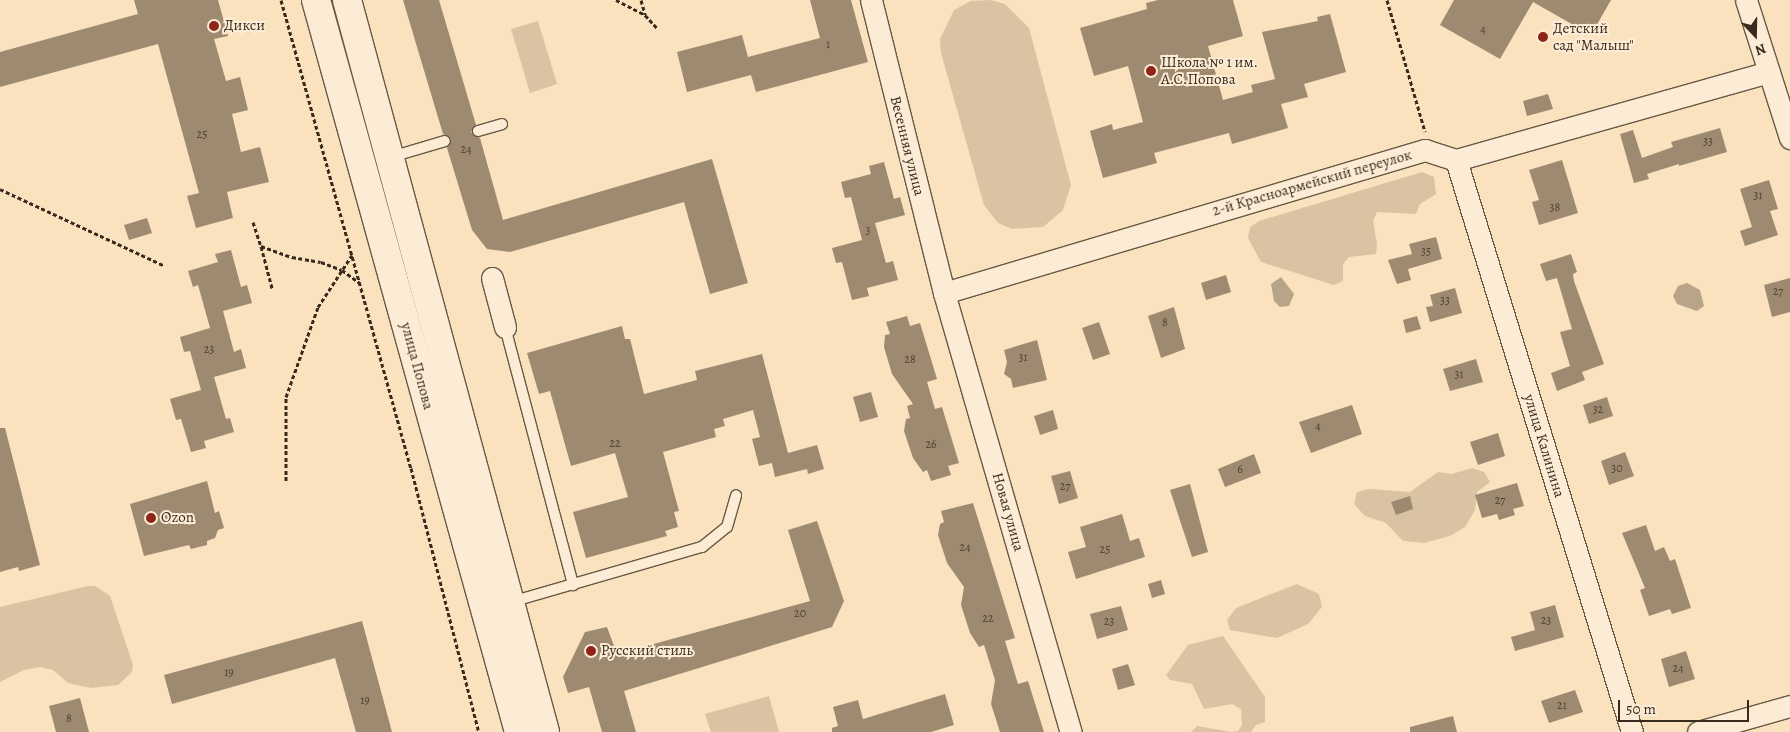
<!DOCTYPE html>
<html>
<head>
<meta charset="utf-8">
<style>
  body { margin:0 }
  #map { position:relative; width:1790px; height:732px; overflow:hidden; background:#fae2be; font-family:Alegreya,serif }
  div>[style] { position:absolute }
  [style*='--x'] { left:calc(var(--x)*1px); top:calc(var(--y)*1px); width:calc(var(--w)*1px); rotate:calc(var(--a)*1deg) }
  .green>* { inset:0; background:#d9c3a3 }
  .water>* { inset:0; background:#b8a487 }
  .building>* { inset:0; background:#9d8a71 }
  .path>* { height:3px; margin-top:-1.5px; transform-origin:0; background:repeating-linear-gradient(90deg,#382b1d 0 4px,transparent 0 6.5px) }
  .roads { filter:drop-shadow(1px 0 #685945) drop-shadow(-1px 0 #685945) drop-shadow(0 1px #685945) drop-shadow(0 -1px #685945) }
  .lane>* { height:10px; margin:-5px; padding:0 5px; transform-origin:5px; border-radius:5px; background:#fcecd5 }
  .street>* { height:21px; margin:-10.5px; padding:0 10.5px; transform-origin:10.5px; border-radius:10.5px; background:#fcecd5 }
  .secondary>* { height:28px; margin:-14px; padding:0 14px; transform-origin:14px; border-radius:14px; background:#fcecd5 }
  .dots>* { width:14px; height:14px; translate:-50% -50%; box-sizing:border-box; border:2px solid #fcecd5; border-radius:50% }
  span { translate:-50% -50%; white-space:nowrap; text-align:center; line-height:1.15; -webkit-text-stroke:4px #fcecd5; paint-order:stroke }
  .number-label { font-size:12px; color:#514332 }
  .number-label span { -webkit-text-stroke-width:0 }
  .poi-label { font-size:15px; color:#382b1d }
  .left { translate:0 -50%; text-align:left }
  .street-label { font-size:15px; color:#382b1d }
  .north { position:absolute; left:1730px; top:10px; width:50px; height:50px; -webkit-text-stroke:4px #fcecd5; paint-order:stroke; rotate:159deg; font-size:14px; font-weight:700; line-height:20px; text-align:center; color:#382b1d }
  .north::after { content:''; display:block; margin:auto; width:18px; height:22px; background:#382b1d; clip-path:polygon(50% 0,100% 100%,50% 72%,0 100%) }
  .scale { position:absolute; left:1618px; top:700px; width:131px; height:22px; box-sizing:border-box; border:2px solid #382b1d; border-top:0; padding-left:6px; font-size:15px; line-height:18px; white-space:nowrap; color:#382b1d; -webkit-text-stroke:4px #fcecd5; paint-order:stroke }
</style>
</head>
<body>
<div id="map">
  <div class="green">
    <div style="clip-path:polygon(990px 0,1005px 4px,1029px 28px,1071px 185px,1063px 210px,1043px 227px,1012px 229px,998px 223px,984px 205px,941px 53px,940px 39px,954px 10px,971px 1px)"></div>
    <div style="clip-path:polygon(538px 21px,557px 84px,530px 93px,511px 29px)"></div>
    <div style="clip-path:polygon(1422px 172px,1434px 177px,1436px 194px,1420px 204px,1416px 214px,1377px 212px,1373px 221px,1377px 244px,1376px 254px,1349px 257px,1343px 264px,1343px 281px,1334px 285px,1261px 262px,1248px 238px,1250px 227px,1259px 221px)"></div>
    <div style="clip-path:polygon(1472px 468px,1484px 472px,1490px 482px,1477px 492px,1475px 510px,1465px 527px,1450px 536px,1424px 543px,1403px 541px,1386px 523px,1365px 516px,1354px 504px,1357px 492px,1369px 489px,1410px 492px,1438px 472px,1452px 474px)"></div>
    <div style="clip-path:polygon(1297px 584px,1319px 594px,1322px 607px,1308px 624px,1277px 638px,1230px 630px,1227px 620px,1236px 608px)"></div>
    <div style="clip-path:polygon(88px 586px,95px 586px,110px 596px,133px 665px,132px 672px,118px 685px,91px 688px,68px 683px,53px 670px,40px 667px,24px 670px,0 682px,0 607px)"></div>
    <div style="clip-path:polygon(1223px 636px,1265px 697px,1265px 722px,1256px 725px,1251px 732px,1191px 732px,1197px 726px,1231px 732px,1238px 731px,1242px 725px,1241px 709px,1232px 704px,1204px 709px,1192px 684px,1170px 680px,1166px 675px,1188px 645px)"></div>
    <div style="clip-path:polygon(769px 696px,779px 732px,711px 732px,705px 714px)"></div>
  </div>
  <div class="water">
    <div style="clip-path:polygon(1281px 277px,1294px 294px,1289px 306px,1280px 307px,1274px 301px,1271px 284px)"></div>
    <div style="clip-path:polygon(1687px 283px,1700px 290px,1704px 306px,1697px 311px,1677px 304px,1673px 296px,1678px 286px)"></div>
  </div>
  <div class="building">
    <div style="clip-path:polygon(134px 0,218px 0,228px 36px,214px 39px,226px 81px,240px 77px,248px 110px,232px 114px,241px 152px,260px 147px,269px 182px,227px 192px,233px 218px,196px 228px,187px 196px,199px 193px,158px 44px,0 87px,0 52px,138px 14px)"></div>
    <div style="clip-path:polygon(403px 0,439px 0,476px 125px,471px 132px,480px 138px,503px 220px,712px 159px,748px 283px,710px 294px,684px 202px,510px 252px,487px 249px,472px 230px,447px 148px,451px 139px,443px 134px)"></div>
    <div style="clip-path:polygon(810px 0,851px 0,868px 62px,756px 92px,751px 75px,687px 92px,677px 52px,742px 35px,748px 57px,820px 38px)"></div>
    <div style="clip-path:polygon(1158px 0,1233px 0,1243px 36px,1208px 46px,1223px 100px,1253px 92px,1251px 85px,1275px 79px,1262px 32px,1318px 21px,1317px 17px,1330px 14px,1346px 72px,1304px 84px,1308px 97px,1281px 104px,1288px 128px,1232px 144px,1229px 133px,1154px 153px,1157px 163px,1103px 178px,1090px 131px,1112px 124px,1113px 130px,1143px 122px,1128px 66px,1094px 76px,1080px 28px,1147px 9px,1146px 3px)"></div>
    <div style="clip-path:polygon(1454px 0,1611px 0,1591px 35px,1533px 2px,1500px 59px,1440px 25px)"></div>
    <div style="clip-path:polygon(1548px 94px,1553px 109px,1527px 116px,1523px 101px)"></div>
    <div style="clip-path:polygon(1720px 128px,1727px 152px,1679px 166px,1679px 164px,1647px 174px,1649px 179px,1634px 183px,1620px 134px,1633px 130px,1642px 158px,1673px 147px,1671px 142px)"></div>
    <div style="clip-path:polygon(1562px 160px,1578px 213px,1539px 225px,1532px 202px,1539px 200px,1529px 170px)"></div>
    <div style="clip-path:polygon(884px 162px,894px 199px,900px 197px,905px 215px,875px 223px,886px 263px,893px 261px,898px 280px,867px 288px,869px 296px,852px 300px,842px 262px,836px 263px,832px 248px,862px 240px,851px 197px,845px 198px,841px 182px,871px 174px,869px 166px)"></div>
    <div style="clip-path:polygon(1769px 180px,1778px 209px,1770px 211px,1778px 235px,1745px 246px,1740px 231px,1752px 227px,1740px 189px)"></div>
    <div style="clip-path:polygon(147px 218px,152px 233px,129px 240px,124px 225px)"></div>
    <div style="clip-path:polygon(1436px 237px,1442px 259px,1408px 269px,1411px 280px,1397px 284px,1388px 260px,1412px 254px,1409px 244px)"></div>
    <div style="clip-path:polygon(231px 250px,241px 287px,247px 285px,252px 303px,223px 311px,234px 352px,241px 349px,246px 368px,214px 377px,226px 419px,230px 418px,234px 432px,204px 441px,206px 448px,191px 452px,181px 419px,176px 420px,170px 399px,201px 390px,190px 351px,184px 352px,180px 337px,210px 328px,198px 285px,193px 287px,188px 271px,218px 262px,215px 254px)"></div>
    <div style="clip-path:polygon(1571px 254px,1577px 272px,1573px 274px,1574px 281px,1604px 364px,1582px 372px,1585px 380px,1557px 391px,1551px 373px,1570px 366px,1560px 332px,1572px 329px,1557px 278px,1546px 281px,1540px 264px)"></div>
    <div style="clip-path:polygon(1226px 275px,1231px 292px,1206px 300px,1201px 283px)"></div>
    <div style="clip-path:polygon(1790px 278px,1790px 312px,1772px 317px,1764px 285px)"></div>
    <div style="clip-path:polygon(1455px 288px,1462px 313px,1430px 322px,1426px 307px,1433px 306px,1430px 295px)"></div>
    <div style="clip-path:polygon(1174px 307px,1185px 349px,1161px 358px,1148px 316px)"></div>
    <div style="clip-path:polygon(907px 316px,910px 326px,920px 323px,937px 379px,927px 382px,935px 409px,942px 407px,959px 463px,948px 466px,951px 475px,931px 481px,927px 470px,923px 472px,913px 458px,904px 431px,906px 419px,910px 418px,907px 406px,913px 404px,892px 374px,884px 347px,885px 335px,890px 334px,886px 322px)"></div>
    <div style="clip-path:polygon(1417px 316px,1421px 329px,1406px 333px,1403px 320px)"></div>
    <div style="clip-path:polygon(1099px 322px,1110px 354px,1093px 360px,1082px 328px)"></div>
    <div style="clip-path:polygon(622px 326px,625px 339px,630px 339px,644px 394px,697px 380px,695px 371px,762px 354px,788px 453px,817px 445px,824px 469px,808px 474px,807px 469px,775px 477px,772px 463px,759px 466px,752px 439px,760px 437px,753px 410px,723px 419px,725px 426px,714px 429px,716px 437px,663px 452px,679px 511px,674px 512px,678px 527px,665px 531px,667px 536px,586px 558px,573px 512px,628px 497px,615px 453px,571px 466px,550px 391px,539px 394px,527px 353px)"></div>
    <div style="clip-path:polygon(1037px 340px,1047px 380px,1013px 388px,1011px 379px,1004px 374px,1007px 362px,1004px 350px)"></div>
    <div style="clip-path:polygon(1476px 359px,1483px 382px,1450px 391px,1443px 369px)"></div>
    <div style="clip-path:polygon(871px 392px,878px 417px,860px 422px,853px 397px)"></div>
    <div style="clip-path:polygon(1607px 397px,1613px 416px,1589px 424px,1583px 405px)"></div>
    <div style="clip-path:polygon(1352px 405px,1362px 434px,1311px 453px,1299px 422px)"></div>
    <div style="clip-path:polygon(1053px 410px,1058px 429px,1040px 435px,1034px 416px)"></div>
    <div style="clip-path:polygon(0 428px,5px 428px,40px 565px,19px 571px,18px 567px,0 572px)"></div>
    <div style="clip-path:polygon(1498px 433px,1505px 456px,1478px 465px,1470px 442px)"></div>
    <div style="clip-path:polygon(1625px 452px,1634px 476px,1609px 485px,1601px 461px)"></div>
    <div style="clip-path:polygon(1254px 454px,1261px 473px,1225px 487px,1218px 469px)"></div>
    <div style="clip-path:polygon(1070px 471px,1078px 498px,1059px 504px,1051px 476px)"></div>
    <div style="clip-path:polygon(207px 481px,215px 513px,219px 511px,224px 528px,218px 530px,215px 538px,207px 541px,207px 545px,191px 549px,189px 545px,144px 556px,130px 504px)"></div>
    <div style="clip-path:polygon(1517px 483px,1524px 506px,1513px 509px,1515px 515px,1499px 520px,1497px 514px,1482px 518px,1475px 495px)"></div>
    <div style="clip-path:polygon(1190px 484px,1208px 552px,1192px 557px,1170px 490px)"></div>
    <div style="clip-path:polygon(1410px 496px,1413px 509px,1396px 515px,1391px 502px)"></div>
    <div style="clip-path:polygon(973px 503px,1015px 638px,1005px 641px,1018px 684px,1028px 681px,1044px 732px,1000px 732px,991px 704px,995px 680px,984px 645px,979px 647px,970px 633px,961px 605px,964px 587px,947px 563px,938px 535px,940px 524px,944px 522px,941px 511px)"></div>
    <div style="clip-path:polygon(1122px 514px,1130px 541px,1139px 538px,1145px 557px,1076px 579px,1068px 552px,1086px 547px,1080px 527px)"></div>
    <div style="clip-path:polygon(817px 521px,844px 601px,832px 627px,624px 691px,636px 732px,602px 732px,589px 687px,568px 693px,563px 677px,585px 632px,607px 627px,617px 654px,810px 601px,788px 530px)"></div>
    <div style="clip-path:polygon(1646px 525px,1655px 551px,1664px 547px,1670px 561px,1675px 559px,1691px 608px,1672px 614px,1670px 609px,1649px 616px,1640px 590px,1645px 588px,1622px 533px)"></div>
    <div style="clip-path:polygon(1161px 580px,1165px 594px,1152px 598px,1148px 584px)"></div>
    <div style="clip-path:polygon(1555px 605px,1564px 637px,1515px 651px,1511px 637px,1535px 630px,1530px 612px)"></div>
    <div style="clip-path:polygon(1121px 606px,1128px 630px,1097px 639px,1090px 614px)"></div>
    <div style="clip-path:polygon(362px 621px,392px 732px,356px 732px,335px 658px,172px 704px,164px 675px)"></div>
    <div style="clip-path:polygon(1686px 651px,1695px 679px,1669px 687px,1661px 659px)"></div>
    <div style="clip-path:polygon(1128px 664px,1135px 685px,1118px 690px,1112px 669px)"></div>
    <div style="clip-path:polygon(1575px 690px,1583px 712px,1549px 723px,1541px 701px)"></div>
    <div style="clip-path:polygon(945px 694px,954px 725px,931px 732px,832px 732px,832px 728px,838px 726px,833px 707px,858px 700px,863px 719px)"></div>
    <div style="clip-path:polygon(80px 698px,89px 732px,56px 732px,49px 706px)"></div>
    <div style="clip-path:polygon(1453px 716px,1457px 732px,1410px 732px,1410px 727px)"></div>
  </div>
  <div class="path">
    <div style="--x:281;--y:0;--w:486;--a:74.5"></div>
    <div style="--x:411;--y:468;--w:273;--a:75.6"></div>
    <div style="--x:616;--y:0;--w:33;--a:27"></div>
    <div style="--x:645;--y:15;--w:18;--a:47"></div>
    <div style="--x:641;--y:0;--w:15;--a:74"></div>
    <div style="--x:1387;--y:0;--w:137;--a:73.9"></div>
    <div style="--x:0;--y:189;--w:180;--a:25"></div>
    <div style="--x:253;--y:222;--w:25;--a:72"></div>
    <div style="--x:272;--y:288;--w:43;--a:-104.7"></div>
    <div style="--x:261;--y:246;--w:33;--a:20"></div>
    <div style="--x:292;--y:257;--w:29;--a:10"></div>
    <div style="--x:321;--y:262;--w:22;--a:21"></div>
    <div style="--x:342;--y:270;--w:22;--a:36"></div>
    <div style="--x:286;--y:481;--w:84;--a:-90"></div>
    <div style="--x:286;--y:397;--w:96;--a:-70.4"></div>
    <div style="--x:318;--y:307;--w:62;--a:-56.8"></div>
  </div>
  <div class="roads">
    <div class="lane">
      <div style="--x:478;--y:131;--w:25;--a:-16"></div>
      <div style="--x:391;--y:157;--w:56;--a:-16.5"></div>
      <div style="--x:505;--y:327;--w:267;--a:75.2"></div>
      <div style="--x:511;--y:602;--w:199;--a:-16.1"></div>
      <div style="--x:702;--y:547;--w:32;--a:-39"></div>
      <div style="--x:727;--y:527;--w:33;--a:-74"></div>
    </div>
    <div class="street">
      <div style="--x:871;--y:0;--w:302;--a:76"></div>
      <div style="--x:944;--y:293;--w:457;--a:73.9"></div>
      <div style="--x:1746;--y:0;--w:145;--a:72.3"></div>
      <div style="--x:1456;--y:160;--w:598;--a:72.9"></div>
      <div style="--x:492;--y:278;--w:51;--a:75.1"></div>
      <div style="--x:944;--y:293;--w:502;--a:-16.56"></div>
      <div style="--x:1425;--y:150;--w:33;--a:18"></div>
      <div style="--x:1456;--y:160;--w:325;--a:-15.7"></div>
      <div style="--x:1698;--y:732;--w:96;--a:-15.8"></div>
    </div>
    <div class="secondary">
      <div style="--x:316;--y:0;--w:760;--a:74.5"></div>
      <div style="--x:347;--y:0;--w:758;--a:74.86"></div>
    </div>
  </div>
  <div class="dots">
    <div style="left:214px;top:26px;background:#8f2418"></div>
    <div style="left:1543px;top:37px;background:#8f2418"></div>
    <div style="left:1151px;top:71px;background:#8f2418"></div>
    <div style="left:151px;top:518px;background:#8f2418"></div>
    <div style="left:591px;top:651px;background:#8f2418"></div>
  </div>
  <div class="number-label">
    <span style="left:1483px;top:30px">4</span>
    <span style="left:828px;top:45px">1</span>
    <span style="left:202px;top:135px">25</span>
    <span style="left:1708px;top:142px">33</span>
    <span style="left:466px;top:150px">24</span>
    <span style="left:1758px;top:196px">31</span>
    <span style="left:1555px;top:208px">38</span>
    <span style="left:868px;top:231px">3</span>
    <span style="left:1426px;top:252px">35</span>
    <span style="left:1778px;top:292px">27</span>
    <span style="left:1445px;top:301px">33</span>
    <span style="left:1165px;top:323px">8</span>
    <span style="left:209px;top:350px">23</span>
    <span style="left:1023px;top:358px">31</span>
    <span style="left:910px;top:360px">28</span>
    <span style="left:1459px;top:375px">31</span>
    <span style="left:1598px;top:410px">32</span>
    <span style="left:1318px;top:427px">4</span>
    <span style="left:615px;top:444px">22</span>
    <span style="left:931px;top:445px">26</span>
    <span style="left:1617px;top:469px">30</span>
    <span style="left:1240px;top:470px">6</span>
    <span style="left:1065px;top:487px">27</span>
    <span style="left:1500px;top:501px">27</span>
    <span style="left:965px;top:548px">24</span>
    <span style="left:1105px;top:550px">25</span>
    <span style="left:800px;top:614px">20</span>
    <span style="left:988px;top:619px">22</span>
    <span style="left:1546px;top:621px">23</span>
    <span style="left:1109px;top:622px">23</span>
    <span style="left:1678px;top:669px">24</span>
    <span style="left:229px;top:673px">19</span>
    <span style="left:365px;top:701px">19</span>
    <span style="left:1562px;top:706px">21</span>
    <span style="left:69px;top:719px">8</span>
  </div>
  <div class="poi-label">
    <span class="left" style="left:224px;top:26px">Дикси</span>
    <span class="left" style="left:1553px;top:37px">Детский<br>сад "Малыш"</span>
    <span class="left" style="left:1161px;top:71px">Школа № 1 им.<br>А.С.Попова</span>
    <span class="left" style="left:161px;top:518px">Ozon</span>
    <span class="left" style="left:601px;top:651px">Русский стиль</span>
  </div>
  <div class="street-label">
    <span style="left:907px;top:146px;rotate:76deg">Весенняя улица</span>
    <span style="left:1312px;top:183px;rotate:-16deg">2-й Красноармейский переулок</span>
    <span style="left:417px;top:366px;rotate:75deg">улица Попова</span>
    <span style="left:1544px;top:446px;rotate:73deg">улица Калинина</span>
    <span style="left:1008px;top:512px;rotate:74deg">Новая улица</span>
  </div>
  <div class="north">N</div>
  <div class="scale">50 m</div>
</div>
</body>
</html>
